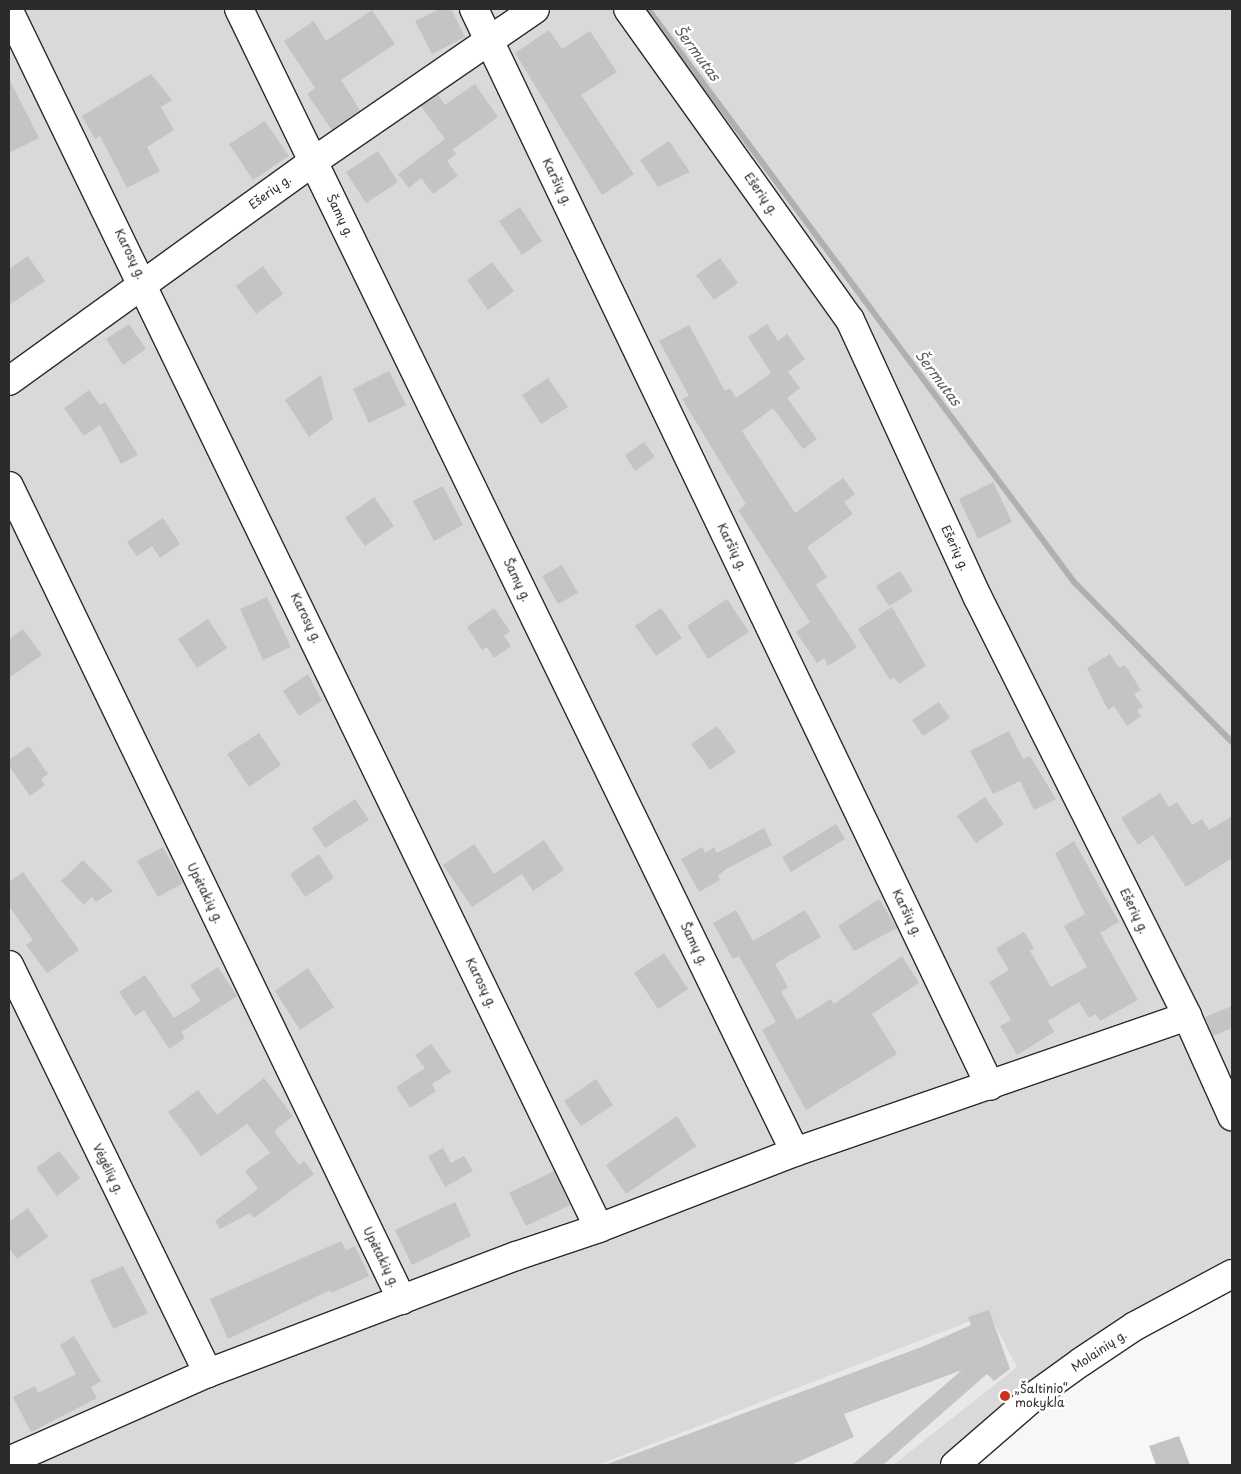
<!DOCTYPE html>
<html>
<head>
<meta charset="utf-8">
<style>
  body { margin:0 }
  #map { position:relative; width:1241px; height:1474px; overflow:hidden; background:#f7f7f7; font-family:"Playpen Sans",sans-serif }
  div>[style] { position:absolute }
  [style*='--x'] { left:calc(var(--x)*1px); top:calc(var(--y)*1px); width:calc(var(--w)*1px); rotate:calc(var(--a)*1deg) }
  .built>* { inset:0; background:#e8e8e8 }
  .green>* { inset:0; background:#d9d9d9 }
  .stream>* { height:6px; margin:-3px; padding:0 3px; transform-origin:3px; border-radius:3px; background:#b0b0b0 }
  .building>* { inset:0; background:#c4c4c4 }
  .roads { filter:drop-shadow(1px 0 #2b2b2b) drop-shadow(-1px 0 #2b2b2b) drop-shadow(0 1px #2b2b2b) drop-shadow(0 -1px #2b2b2b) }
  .minor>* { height:28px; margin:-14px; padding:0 14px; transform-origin:14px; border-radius:14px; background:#fff }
  .dots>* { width:14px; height:14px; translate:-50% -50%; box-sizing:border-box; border:2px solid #fff; border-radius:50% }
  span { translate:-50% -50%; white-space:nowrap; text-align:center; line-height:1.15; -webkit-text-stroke:5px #fff; paint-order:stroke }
  .street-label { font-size:12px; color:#2b2b2b }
  .poi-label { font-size:12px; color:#2b2b2b }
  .left { translate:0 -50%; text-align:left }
  .water-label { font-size:14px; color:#5a5a5a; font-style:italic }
  .frame { position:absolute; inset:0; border:10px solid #2b2b2b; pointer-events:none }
</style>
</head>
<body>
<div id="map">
  <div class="built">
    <div style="clip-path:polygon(989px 1314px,1018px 1367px,893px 1465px,598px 1465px)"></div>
  </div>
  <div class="green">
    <div style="clip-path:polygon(9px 9px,1232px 9px,1232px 1256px,1129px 1312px,1032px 1380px,1007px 1402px,955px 1465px,893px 1465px,1017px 1367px,989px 1314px,598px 1465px,9px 1465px)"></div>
  </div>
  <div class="stream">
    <div style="--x:648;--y:9;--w:714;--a:53.37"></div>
    <div style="--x:1074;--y:582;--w:225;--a:45.4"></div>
  </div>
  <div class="building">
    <div style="clip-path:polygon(440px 9px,451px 9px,465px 37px,432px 54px,415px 21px)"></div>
    <div style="clip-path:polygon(372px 10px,395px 44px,341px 80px,360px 110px,332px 130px,307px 94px,315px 88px,284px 41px,314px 21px,326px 41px)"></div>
    <div style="clip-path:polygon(549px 30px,562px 49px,590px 31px,617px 72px,581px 95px,634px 174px,602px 195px,515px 53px)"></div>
    <div style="clip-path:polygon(151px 74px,172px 100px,161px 107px,174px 130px,147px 147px,160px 171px,127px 188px,100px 136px,95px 139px,82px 116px)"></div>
    <div style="clip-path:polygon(9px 79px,39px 138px,9px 153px)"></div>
    <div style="clip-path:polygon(475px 84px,498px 117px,453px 149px,456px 154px,447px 161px,458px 176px,433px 194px,421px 178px,409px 188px,398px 174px,445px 139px,421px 106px,438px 95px,445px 105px)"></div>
    <div style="clip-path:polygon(265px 121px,289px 156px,253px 180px,229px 144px)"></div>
    <div style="clip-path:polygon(669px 141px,690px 172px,658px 187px,640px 160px)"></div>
    <div style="clip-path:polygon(378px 151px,398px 182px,366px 203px,346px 172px)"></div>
    <div style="clip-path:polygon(520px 207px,542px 241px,522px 255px,499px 221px)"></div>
    <div style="clip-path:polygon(28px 256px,45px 281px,9px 305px,9px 269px)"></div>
    <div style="clip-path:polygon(720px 258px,738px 283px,714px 300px,696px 275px)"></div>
    <div style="clip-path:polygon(492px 262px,514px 291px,488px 310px,467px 280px)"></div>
    <div style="clip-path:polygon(263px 266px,283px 294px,256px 314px,236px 286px)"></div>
    <div style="clip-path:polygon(129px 324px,146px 349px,123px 365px,106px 339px)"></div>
    <div style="clip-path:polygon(767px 324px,778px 341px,787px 334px,805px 359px,788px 372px,800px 388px,787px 398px,817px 439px,803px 449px,773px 408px,742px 431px,795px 513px,843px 478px,855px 494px,844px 502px,853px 514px,807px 547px,827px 577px,816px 585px,857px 647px,828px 666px,824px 658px,817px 663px,796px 632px,810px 622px,738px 510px,746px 504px,682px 399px,689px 396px,659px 341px,689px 325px,725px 391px,730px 388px,736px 398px,771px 373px,748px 337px)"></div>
    <div style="clip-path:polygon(389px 371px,406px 405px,369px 423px,353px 389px)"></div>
    <div style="clip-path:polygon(321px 375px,333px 419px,309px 437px,285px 400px)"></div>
    <div style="clip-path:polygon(548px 378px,568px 407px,541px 424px,522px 395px)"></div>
    <div style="clip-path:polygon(89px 390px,100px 405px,105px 402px,138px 455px,121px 464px,100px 425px,84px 436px,64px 408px)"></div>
    <div style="clip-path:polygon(644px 442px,655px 457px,635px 471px,625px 455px)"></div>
    <div style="clip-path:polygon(993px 482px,1012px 522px,978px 539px,959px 499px)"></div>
    <div style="clip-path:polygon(443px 486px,463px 525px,434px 541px,413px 501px)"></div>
    <div style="clip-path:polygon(374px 497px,394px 526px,365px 546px,345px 518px)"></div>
    <div style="clip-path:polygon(163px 518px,180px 544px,160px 558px,152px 546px,137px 556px,127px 542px)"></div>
    <div style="clip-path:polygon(562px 565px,578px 593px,558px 604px,542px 576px)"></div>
    <div style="clip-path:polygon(900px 571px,913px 591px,889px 606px,876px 586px)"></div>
    <div style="clip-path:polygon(267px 597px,291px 647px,263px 660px,240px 609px)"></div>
    <div style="clip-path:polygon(727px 599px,749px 632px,708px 659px,687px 626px)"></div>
    <div style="clip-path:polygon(892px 607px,926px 666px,899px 684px,894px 677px,890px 680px,858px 629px)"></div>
    <div style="clip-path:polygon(494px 608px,510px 631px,504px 636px,511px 646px,494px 658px,487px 647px,482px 650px,467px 627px)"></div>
    <div style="clip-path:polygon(661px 608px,682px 638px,656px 656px,635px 626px)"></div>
    <div style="clip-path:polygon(208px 619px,227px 648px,197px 668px,178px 639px)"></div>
    <div style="clip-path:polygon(23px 629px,42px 655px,9px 678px,9px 639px)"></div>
    <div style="clip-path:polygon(1110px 654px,1119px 668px,1125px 665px,1141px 690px,1134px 694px,1143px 707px,1137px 710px,1141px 716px,1127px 726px,1114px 706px,1108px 710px,1087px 668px)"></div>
    <div style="clip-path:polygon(308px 674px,322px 701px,299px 716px,283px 691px)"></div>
    <div style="clip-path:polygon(939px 702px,950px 718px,923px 736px,912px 720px)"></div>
    <div style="clip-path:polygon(717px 726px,736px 752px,710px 770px,691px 744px)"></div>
    <div style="clip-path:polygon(1009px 731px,1023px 759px,1030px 756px,1056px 799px,1034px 810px,1020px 781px,993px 794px,970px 751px)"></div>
    <div style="clip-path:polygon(259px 733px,281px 765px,249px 787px,227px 754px)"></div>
    <div style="clip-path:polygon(29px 746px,48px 774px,41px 779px,45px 785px,30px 796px,9px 766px,9px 760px)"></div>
    <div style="clip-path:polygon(1160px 793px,1169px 807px,1177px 802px,1192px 825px,1202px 819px,1209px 830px,1232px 816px,1232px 858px,1186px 887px,1153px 835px,1138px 845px,1121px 818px)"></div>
    <div style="clip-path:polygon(985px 797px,1004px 824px,976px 843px,957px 816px)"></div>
    <div style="clip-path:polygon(355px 799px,369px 820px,325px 848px,312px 828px)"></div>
    <div style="clip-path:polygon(836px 824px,845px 839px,791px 872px,782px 857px)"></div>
    <div style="clip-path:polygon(764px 828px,772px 845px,726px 869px,718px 876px,720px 880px,699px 892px,681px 859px,702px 847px,705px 853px,714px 847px,717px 853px)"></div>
    <div style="clip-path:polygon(544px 840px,564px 870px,533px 891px,522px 874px,472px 907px,443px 865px,474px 844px,494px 874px)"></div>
    <div style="clip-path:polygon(1074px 841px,1119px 922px,1100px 933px,1138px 1000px,1100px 1021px,1096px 1014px,1089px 1018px,1079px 1002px,1048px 1021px,1054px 1032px,1017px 1055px,1000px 1026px,1011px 1020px,989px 982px,1009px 970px,996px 948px,1024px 932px,1034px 948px,1030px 951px,1051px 987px,1087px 967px,1064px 926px,1085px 914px,1055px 853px)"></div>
    <div style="clip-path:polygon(163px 847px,183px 883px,158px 897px,137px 861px)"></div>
    <div style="clip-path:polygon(319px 854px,334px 878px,305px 897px,290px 874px)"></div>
    <div style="clip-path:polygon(83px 860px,113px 891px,96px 902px,92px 897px,84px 905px,61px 881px)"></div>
    <div style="clip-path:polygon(23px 872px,79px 950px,47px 973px,26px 945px,33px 940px,9px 906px,9px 882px)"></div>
    <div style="clip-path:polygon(879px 899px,897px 928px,854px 951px,838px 926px)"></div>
    <div style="clip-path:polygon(736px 910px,753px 941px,805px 910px,821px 937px,775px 964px,788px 987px,781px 992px,797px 1020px,831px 999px,834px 1004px,902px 956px,919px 983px,872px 1014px,897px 1054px,806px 1110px,762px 1030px,776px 1022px,739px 956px,733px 959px,713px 923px)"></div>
    <div style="clip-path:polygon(664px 953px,688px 989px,658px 1009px,634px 973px)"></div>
    <div style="clip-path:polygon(218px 967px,237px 996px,181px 1032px,185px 1038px,169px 1049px,144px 1010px,135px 1016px,119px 992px,145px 975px,174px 1018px,201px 1001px,190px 985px)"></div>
    <div style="clip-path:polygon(308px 968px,334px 1007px,300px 1030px,275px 991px)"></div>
    <div style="clip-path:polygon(1232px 1006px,1232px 1028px,1213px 1036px,1205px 1017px)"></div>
    <div style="clip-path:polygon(431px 1044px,451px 1072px,432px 1084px,436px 1091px,410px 1108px,396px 1087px,425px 1068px,415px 1055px)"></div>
    <div style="clip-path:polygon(264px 1078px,293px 1116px,274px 1131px,299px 1165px,304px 1161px,314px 1174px,254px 1218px,250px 1213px,220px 1229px,215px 1221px,258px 1189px,245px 1171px,270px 1153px,247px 1124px,201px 1156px,168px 1112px,198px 1090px,217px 1115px)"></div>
    <div style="clip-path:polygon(596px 1079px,613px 1105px,581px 1126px,564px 1101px)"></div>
    <div style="clip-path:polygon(677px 1116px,696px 1146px,626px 1194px,606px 1165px)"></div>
    <div style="clip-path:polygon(443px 1148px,451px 1163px,464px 1156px,473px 1171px,445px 1187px,428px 1156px)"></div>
    <div style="clip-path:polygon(59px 1151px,80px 1178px,57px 1196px,36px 1168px)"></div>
    <div style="clip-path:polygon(554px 1171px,570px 1205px,526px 1226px,509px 1193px)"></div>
    <div style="clip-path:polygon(455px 1202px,471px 1236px,412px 1265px,395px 1230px)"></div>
    <div style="clip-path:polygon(28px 1208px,48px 1237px,17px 1259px,9px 1248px,9px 1222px)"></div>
    <div style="clip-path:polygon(341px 1241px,346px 1250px,355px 1246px,369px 1276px,331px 1293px,330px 1290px,228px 1339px,210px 1299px)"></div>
    <div style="clip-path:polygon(123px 1266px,148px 1313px,113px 1329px,90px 1280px)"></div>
    <div style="clip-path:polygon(989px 1310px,1010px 1369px,994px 1381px,987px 1374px,883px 1465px,852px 1465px,962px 1370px,844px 1414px,854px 1437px,791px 1465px,605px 1465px,924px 1346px,971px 1325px,968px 1317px)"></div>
    <div style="clip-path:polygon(74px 1336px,101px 1381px,91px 1387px,97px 1398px,31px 1432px,13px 1397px,35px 1386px,38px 1393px,76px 1374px,60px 1345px)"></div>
    <div style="clip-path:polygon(1179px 1436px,1190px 1465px,1156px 1465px,1149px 1446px)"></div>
  </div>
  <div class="roads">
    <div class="minor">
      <div style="--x:239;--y:9;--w:1271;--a:64.06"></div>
      <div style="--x:474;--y:9;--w:1194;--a:64.4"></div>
      <div style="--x:628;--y:9;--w:382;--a:54.5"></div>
      <div style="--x:850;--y:320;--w:306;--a:65.3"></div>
      <div style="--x:978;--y:598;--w:467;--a:63.4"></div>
      <div style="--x:1187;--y:1016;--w:110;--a:65.8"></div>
      <div style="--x:9;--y:11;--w:1352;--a:64.14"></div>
      <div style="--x:9;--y:381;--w:376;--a:-35.8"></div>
      <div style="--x:314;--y:161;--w:268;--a:-34.5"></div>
      <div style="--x:9;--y:486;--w:904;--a:64.23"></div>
      <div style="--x:9;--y:965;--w:454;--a:64"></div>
      <div style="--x:9;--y:1461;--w:218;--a:-23.9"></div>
      <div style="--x:208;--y:1373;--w:329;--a:-20.8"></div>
      <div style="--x:516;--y:1256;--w:88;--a:-18.6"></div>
      <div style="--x:599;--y:1228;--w:210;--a:-21.2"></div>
      <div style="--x:795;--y:1152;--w:415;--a:-19.1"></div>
      <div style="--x:955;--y:1465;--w:110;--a:-40.9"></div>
      <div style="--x:1038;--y:1393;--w:53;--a:-35.8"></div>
      <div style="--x:1081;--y:1362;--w:65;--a:-33.7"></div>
      <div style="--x:1135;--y:1326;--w:110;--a:-28.2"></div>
    </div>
  </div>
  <div class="dots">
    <div style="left:1005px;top:1396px;background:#c8321e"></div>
  </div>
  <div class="street-label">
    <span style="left:557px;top:182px;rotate:64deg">Karšių g.</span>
    <span style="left:270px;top:192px;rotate:-36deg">Ešerių g.</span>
    <span style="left:761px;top:194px;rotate:55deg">Ešerių g.</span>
    <span style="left:340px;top:216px;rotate:64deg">Šamų g.</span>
    <span style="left:130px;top:254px;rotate:64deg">Karosų g.</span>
    <span style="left:732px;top:547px;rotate:64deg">Karšių g.</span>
    <span style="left:955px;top:548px;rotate:65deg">Ešerių g.</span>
    <span style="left:517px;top:580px;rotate:64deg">Šamų g.</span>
    <span style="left:306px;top:618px;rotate:64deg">Karosų g.</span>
    <span style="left:205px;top:893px;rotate:64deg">Upėtakių g.</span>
    <span style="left:1134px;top:911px;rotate:64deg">Ešerių g.</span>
    <span style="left:907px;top:913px;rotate:64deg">Karšių g.</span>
    <span style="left:694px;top:944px;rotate:64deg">Šamų g.</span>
    <span style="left:481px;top:983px;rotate:64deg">Karosų g.</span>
    <span style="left:108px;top:1169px;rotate:64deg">Vėgėlių g.</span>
    <span style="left:381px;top:1257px;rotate:64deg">Upėtakių g.</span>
    <span style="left:1099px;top:1351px;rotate:-34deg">Molainių g.</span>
  </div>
  <div class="poi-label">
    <span class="left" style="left:1015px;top:1396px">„Šaltinio“<br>mokykla</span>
  </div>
  <div class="water-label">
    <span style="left:697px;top:53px;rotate:53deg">Šermutas</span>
    <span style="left:938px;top:378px;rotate:53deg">Šermutas</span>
  </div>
  <div class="frame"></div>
</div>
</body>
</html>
